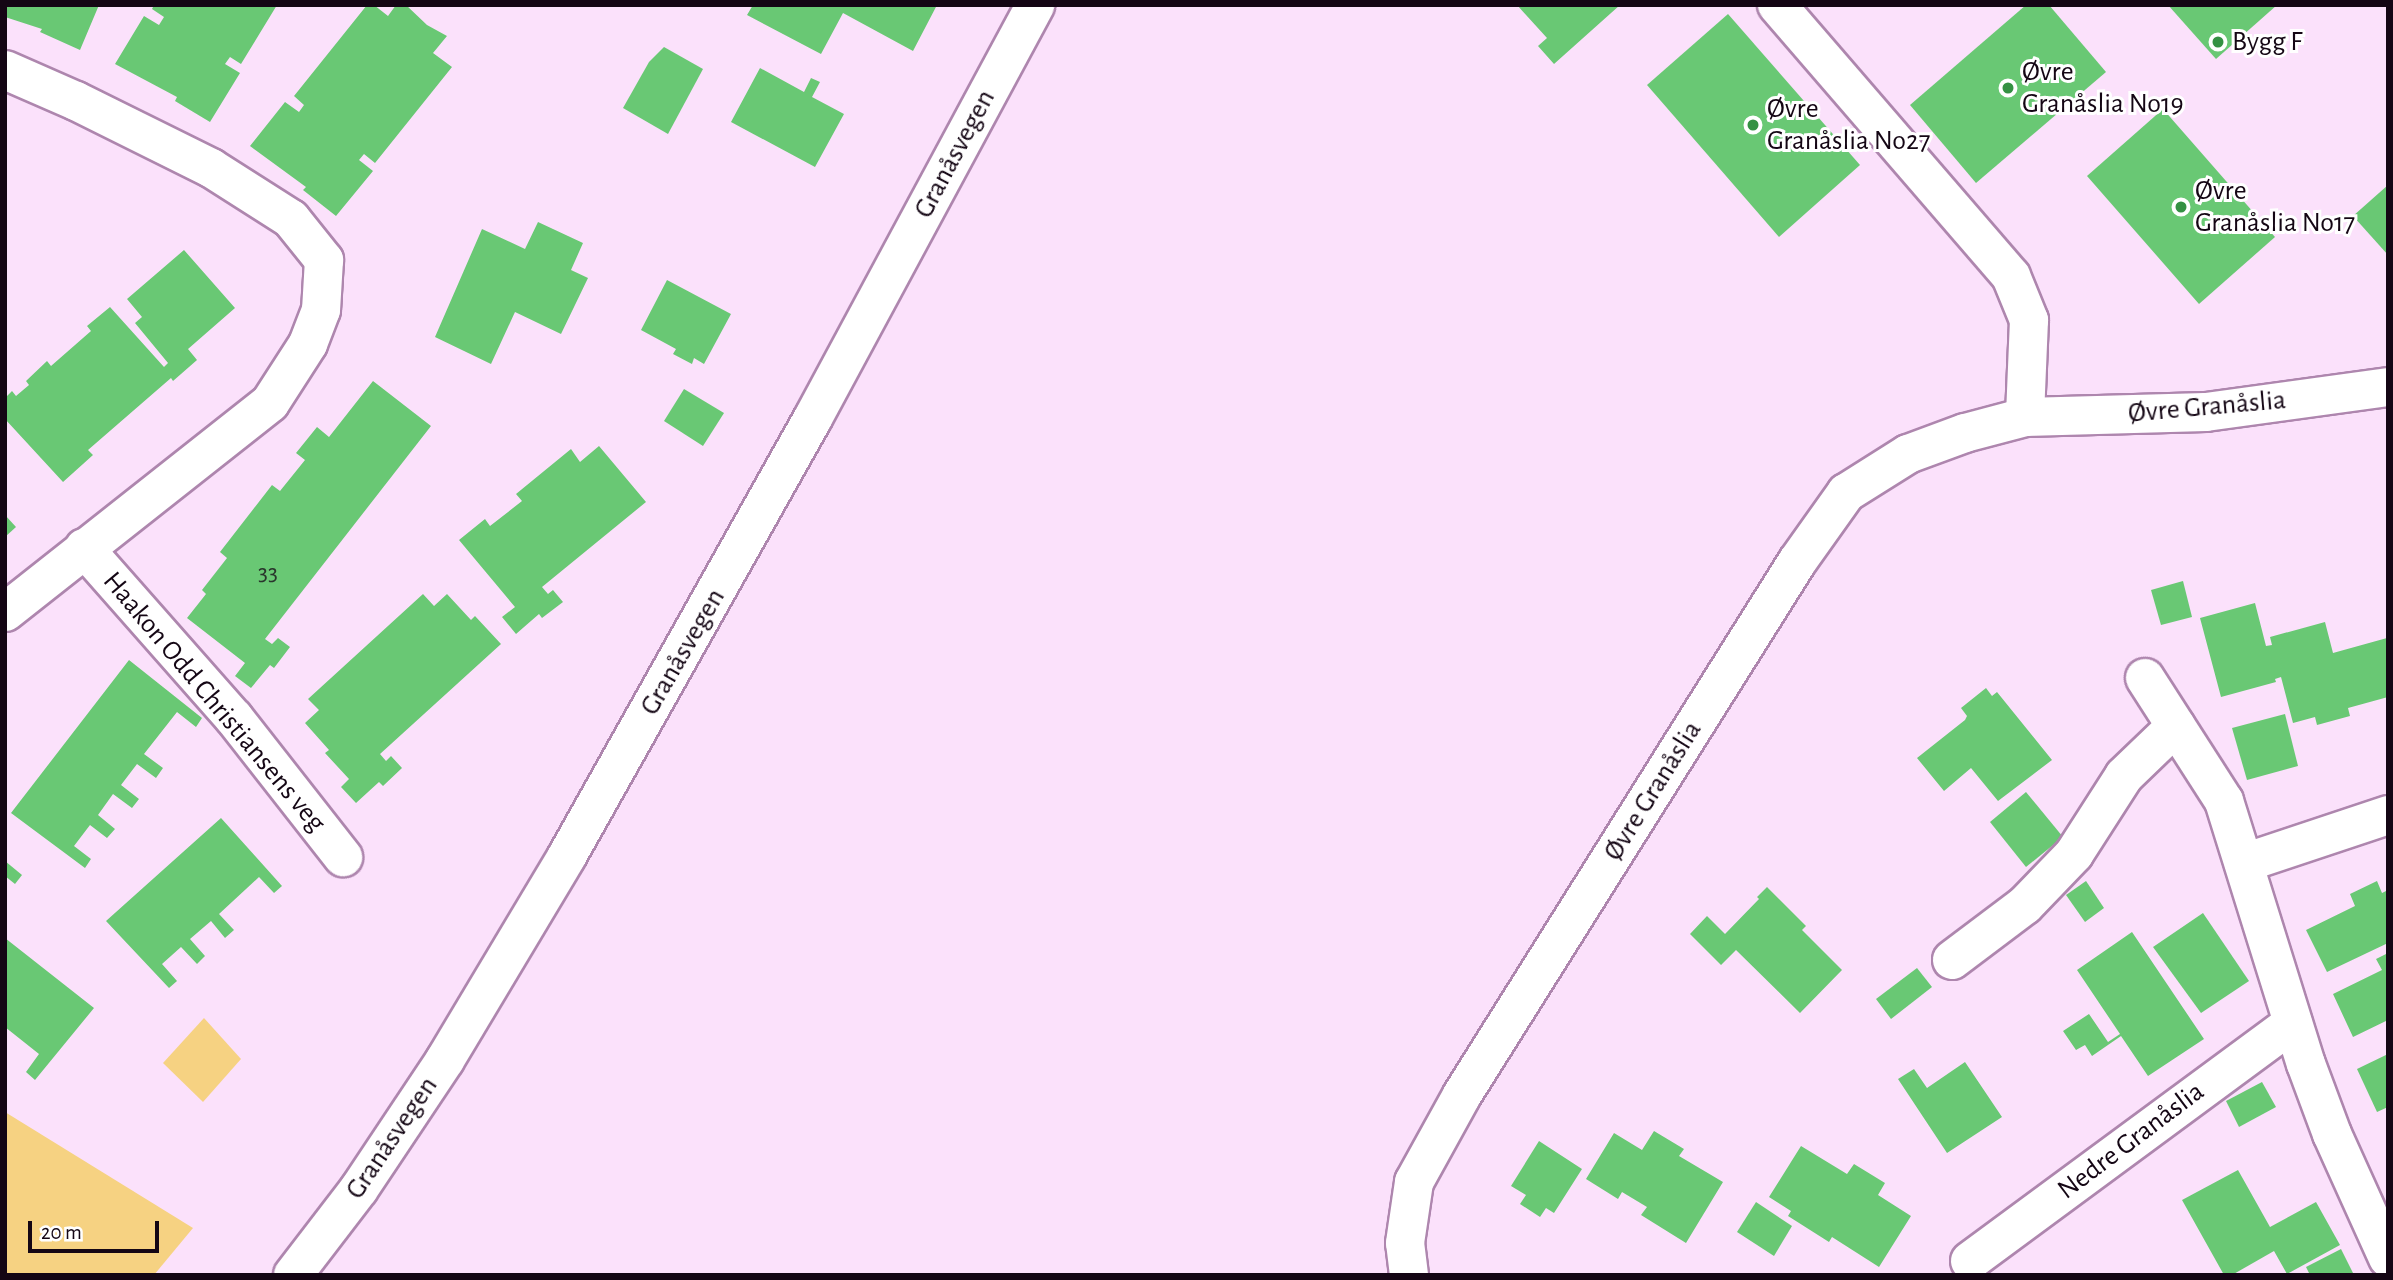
<!DOCTYPE html>
<html>
<head>
<meta charset="utf-8">
<style>
  body { margin:0 }
  #map { position:relative; width:2393px; height:1280px; overflow:hidden; background:#fbe1fb; font-family:"Alegreya Sans",sans-serif }
  div>[style] { position:absolute }
  [style*='--x'] { left:calc(var(--x)*1px); top:calc(var(--y)*1px); width:calc(var(--w)*1px); rotate:calc(var(--a)*1deg) }
  .green>* { inset:0; background:#f6d282 }
  .building>* { inset:0; background:#69c874 }
  .roads { filter:drop-shadow(2px 0 #ae86ae) drop-shadow(-2px 0 #ae86ae) drop-shadow(0 2px #ae86ae) drop-shadow(0 -2px #ae86ae) }
  .minor>* { height:38px; margin:-19px; padding:0 19px; transform-origin:19px; border-radius:19px; background:#fff }
  .dots>* { width:19px; height:19px; translate:-50% -50%; box-sizing:border-box; border:4px solid #fff; border-radius:50% }
  span { translate:-50% -50%; white-space:nowrap; text-align:center; line-height:1.15; -webkit-text-stroke:6px #fff; paint-order:stroke }
  .number-label { font-size:24px; color:#29362c }
  .number-label span { -webkit-text-stroke-width:0 }
  .poi-label { font-size:28px; color:#140614 }
  .left { translate:0 -50%; text-align:left }
  .street-label { font-size:28px; color:#140614 }
  .frame { position:absolute; inset:0; border:7px solid #140614; pointer-events:none }
  .scale { position:absolute; left:28px; top:1221px; width:131px; height:32px; box-sizing:border-box; border:4px solid #140614; border-top:0; padding-left:9px; font-size:21px; line-height:24px; white-space:nowrap; color:#140614; -webkit-text-stroke:5px #fff; paint-order:stroke }
</style>
</head>
<body>
<div id="map">
  <div class="green">
    <div style="clip-path:polygon(204px 1018px,241px 1059px,203px 1102px,163px 1063px)"></div>
    <div style="clip-path:polygon(5px 1112px,193px 1228px,154px 1275px,5px 1275px)"></div>
  </div>
  <div class="building">
    <div style="clip-path:polygon(5px 5px,99px 5px,80px 50px,40px 32px,42px 29px,5px 17px)"></div>
    <div style="clip-path:polygon(154px 5px,277px 5px,241px 64px,230px 57px,225px 64px,240px 73px,210px 122px,175px 101px,177px 97px,115px 64px,144px 16px,159px 25px,164px 17px,152px 9px)"></div>
    <div style="clip-path:polygon(367px 5px,374px 5px,388px 16px,396px 5px,406px 5px,427px 25px,447px 36px,433px 53px,452px 67px,375px 163px,364px 154px,359px 160px,373px 171px,336px 216px,303px 190px,306px 187px,250px 146px,285px 102px,299px 112px,304px 105px,294px 96px)"></div>
    <div style="clip-path:polygon(753px 5px,937px 5px,913px 51px,843px 13px,821px 54px,747px 15px)"></div>
    <div style="clip-path:polygon(1517px 5px,1620px 5px,1554px 64px,1538px 46px,1547px 38px)"></div>
    <div style="clip-path:polygon(2026px 5px,2049px 5px,2106px 72px,1976px 183px,1910px 105px)"></div>
    <div style="clip-path:polygon(2168px 5px,2277px 5px,2216px 59px)"></div>
    <div style="clip-path:polygon(1728px 14px,1860px 165px,1779px 237px,1647px 85px)"></div>
    <div style="clip-path:polygon(664px 47px,703px 69px,668px 134px,623px 108px,649px 62px)"></div>
    <div style="clip-path:polygon(760px 68px,804px 92px,811px 78px,820px 82px,812px 97px,844px 114px,815px 167px,731px 122px)"></div>
    <div style="clip-path:polygon(2163px 109px,2275px 237px,2199px 304px,2087px 176px)"></div>
    <div style="clip-path:polygon(2388px 185px,2388px 255px,2353px 216px)"></div>
    <div style="clip-path:polygon(538px 222px,583px 243px,571px 270px,588px 278px,561px 334px,515px 312px,491px 364px,435px 337px,482px 229px,525px 249px)"></div>
    <div style="clip-path:polygon(184px 250px,235px 308px,188px 349px,197px 360px,173px 381px,171px 378px,88px 450px,93px 455px,63px 482px,5px 419px,5px 398px,12px 391px,16px 396px,29px 385px,26px 381px,47px 361px,51px 366px,91px 331px,87px 326px,110px 307px,164px 367px,168px 363px,135px 323px,142px 317px,127px 299px)"></div>
    <div style="clip-path:polygon(667px 280px,731px 314px,704px 364px,694px 358px,692px 364px,673px 354px,676px 349px,641px 330px)"></div>
    <div style="clip-path:polygon(373px 381px,431px 426px,265px 639px,272px 644px,278px 638px,290px 647px,274px 668px,270px 665px,251px 688px,235px 676px,245px 663px,187px 618px,206px 594px,202px 590px,227px 558px,220px 552px,272px 485px,280px 491px,305px 460px,296px 453px,317px 427px,329px 437px)"></div>
    <div style="clip-path:polygon(684px 389px,724px 413px,703px 446px,664px 421px)"></div>
    <div style="clip-path:polygon(599px 446px,646px 502px,542px 587px,548px 594px,553px 590px,563px 602px,542px 618px,539px 614px,516px 634px,502px 617px,515px 607px,459px 540px,485px 519px,490px 526px,522px 501px,516px 494px,571px 449px,580px 462px)"></div>
    <div style="clip-path:polygon(5px 515px,16px 527px,5px 537px)"></div>
    <div style="clip-path:polygon(2183px 581px,2192px 617px,2161px 625px,2151px 590px)"></div>
    <div style="clip-path:polygon(423px 594px,434px 606px,447px 594px,471px 620px,475px 616px,501px 644px,380px 754px,386px 761px,391px 756px,402px 768px,383px 786px,379px 782px,356px 803px,341px 787px,349px 779px,325px 753px,329px 750px,305px 723px,319px 710px,308px 699px)"></div>
    <div style="clip-path:polygon(2255px 603px,2266px 646px,2272px 645px,2270px 637px,2325px 622px,2333px 653px,2387px 638px,2388px 697px,2348px 708px,2350px 716px,2317px 725px,2315px 717px,2293px 723px,2281px 677px,2275px 679px,2276px 682px,2221px 697px,2200px 618px)"></div>
    <div style="clip-path:polygon(129px 660px,202px 718px,196px 727px,177px 712px,144px 754px,163px 768px,156px 778px,137px 764px,121px 785px,139px 799px,132px 808px,113px 794px,98px 815px,115px 829px,107px 838px,90px 825px,74px 846px,91px 859px,85px 868px,11px 813px)"></div>
    <div style="clip-path:polygon(1986px 688px,1992px 696px,1997px 692px,2052px 760px,1998px 801px,1971px 768px,1944px 791px,1917px 758px,1965px 720px,1967px 716px,1961px 708px)"></div>
    <div style="clip-path:polygon(2285px 714px,2298px 766px,2247px 780px,2232px 728px)"></div>
    <div style="clip-path:polygon(2026px 792px,2063px 837px,2026px 867px,1990px 822px)"></div>
    <div style="clip-path:polygon(221px 818px,282px 886px,274px 893px,259px 877px,219px 914px,234px 930px,225px 938px,211px 921px,190px 939px,205px 956px,197px 964px,181px 947px,162px 964px,177px 981px,169px 988px,106px 921px)"></div>
    <div style="clip-path:polygon(5px 861px,22px 875px,15px 884px,5px 876px)"></div>
    <div style="clip-path:polygon(2086px 881px,2104px 908px,2085px 922px,2066px 895px)"></div>
    <div style="clip-path:polygon(2377px 881px,2382px 893px,2388px 890px,2388px 943px,2327px 972px,2306px 930px,2355px 906px,2350px 894px)"></div>
    <div style="clip-path:polygon(1767px 887px,1806px 926px,1802px 930px,1842px 970px,1800px 1013px,1736px 950px,1721px 965px,1690px 934px,1707px 916px,1725px 934px,1759px 899px,1757px 897px)"></div>
    <div style="clip-path:polygon(2203px 913px,2249px 981px,2201px 1013px,2153px 947px)"></div>
    <div style="clip-path:polygon(2132px 932px,2204px 1039px,2148px 1076px,2121px 1036px,2092px 1056px,2085px 1045px,2076px 1050px,2063px 1031px,2089px 1014px,2108px 1042px,2120px 1034px,2077px 970px)"></div>
    <div style="clip-path:polygon(5px 938px,94px 1008px,35px 1080px,26px 1072px,39px 1054px,5px 1027px)"></div>
    <div style="clip-path:polygon(2388px 953px,2388px 1020px,2353px 1037px,2333px 994px,2382px 970px,2376px 959px)"></div>
    <div style="clip-path:polygon(1917px 968px,1932px 987px,1891px 1019px,1876px 999px)"></div>
    <div style="clip-path:polygon(2388px 1054px,2388px 1107px,2377px 1112px,2357px 1069px)"></div>
    <div style="clip-path:polygon(1965px 1062px,2002px 1117px,1947px 1153px,1898px 1079px,1914px 1069px,1927px 1088px)"></div>
    <div style="clip-path:polygon(2262px 1082px,2276px 1107px,2239px 1127px,2226px 1101px)"></div>
    <div style="clip-path:polygon(1654px 1131px,1684px 1149px,1679px 1156px,1723px 1182px,1686px 1243px,1641px 1215px,1647px 1207px,1622px 1192px,1618px 1199px,1586px 1179px,1614px 1133px,1642px 1150px)"></div>
    <div style="clip-path:polygon(1539px 1141px,1582px 1169px,1554px 1213px,1546px 1208px,1540px 1217px,1520px 1204px,1526px 1195px,1511px 1186px)"></div>
    <div style="clip-path:polygon(1801px 1146px,1847px 1174px,1854px 1164px,1885px 1183px,1878px 1195px,1911px 1216px,1879px 1267px,1832px 1237px,1829px 1242px,1788px 1216px,1791px 1211px,1769px 1197px)"></div>
    <div style="clip-path:polygon(2238px 1170px,2270px 1227px,2316px 1202px,2340px 1245px,2287px 1274px,2274px 1251px,2232px 1275px,2224px 1275px,2182px 1200px)"></div>
    <div style="clip-path:polygon(1756px 1202px,1792px 1226px,1774px 1256px,1737px 1232px)"></div>
    <div style="clip-path:polygon(2341px 1249px,2354px 1275px,2310px 1275px,2306px 1267px)"></div>
  </div>
  <div class="roads">
    <div class="minor">
      <div style="--x:1777;--y:5;--w:358;--a:49.2"></div>
      <div style="--x:2011;--y:276;--w:48;--a:67.8"></div>
      <div style="--x:2029;--y:320;--w:97;--a:92.4"></div>
      <div style="--x:5;--y:70;--w:77;--a:23.6"></div>
      <div style="--x:76;--y:101;--w:151;--a:26.4"></div>
      <div style="--x:211;--y:168;--w:95;--a:32.5"></div>
      <div style="--x:291;--y:219;--w:53;--a:51.2"></div>
      <div style="--x:324;--y:260;--w:50;--a:93.4"></div>
      <div style="--x:321;--y:310;--w:36;--a:111"></div>
      <div style="--x:308;--y:344;--w:70;--a:122.8"></div>
      <div style="--x:270;--y:403;--w:337;--a:141.7"></div>
      <div style="--x:84;--y:548;--w:227;--a:48.6"></div>
      <div style="--x:234;--y:718;--w:177;--a:51.9"></div>
      <div style="--x:2145;--y:678;--w:146;--a:57.3"></div>
      <div style="--x:2224;--y:801;--w:275;--a:72.7"></div>
      <div style="--x:2306;--y:1064;--w:75;--a:69.6"></div>
      <div style="--x:2332;--y:1134;--w:136;--a:65.7"></div>
      <div style="--x:2244;--y:863;--w:152;--a:-18.4"></div>
      <div style="--x:1952;--y:960;--w:91;--a:-37"></div>
      <div style="--x:2025;--y:905;--w:71;--a:-46.1"></div>
      <div style="--x:2074;--y:854;--w:93;--a:-57.3"></div>
      <div style="--x:2124;--y:776;--w:72;--a:-43.9"></div>
      <div style="--x:1970;--y:1261;--w:401;--a:-36.4"></div>
      <div style="--x:293;--y:1275;--w:108;--a:-52.5"></div>
      <div style="--x:359;--y:1189;--w:155;--a:-56.3"></div>
      <div style="--x:445;--y:1060;--w:238;--a:-59.1"></div>
      <div style="--x:567;--y:856;--w:502;--a:-60.68"></div>
      <div style="--x:813;--y:418;--w:469;--a:-61.7"></div>
      <div style="--x:1409;--y:1275;--w:32;--a:-97"></div>
      <div style="--x:1405;--y:1243;--w:62;--a:-81.6"></div>
      <div style="--x:1414;--y:1182;--w:99;--a:-61.1"></div>
      <div style="--x:1462;--y:1095;--w:630;--a:-57.85"></div>
      <div style="--x:1797;--y:562;--w:85;--a:-54.6"></div>
      <div style="--x:1846;--y:493;--w:73;--a:-32.2"></div>
      <div style="--x:1908;--y:454;--w:61;--a:-20.2"></div>
      <div style="--x:1965;--y:433;--w:62;--a:-14.9"></div>
      <div style="--x:2025;--y:417;--w:181;--a:-1.6"></div>
      <div style="--x:2206;--y:412;--w:184;--a:-7.8"></div>
    </div>
  </div>
  <div class="dots">
    <div style="left:2218px;top:42px;background:#349143"></div>
    <div style="left:2008px;top:88px;background:#349143"></div>
    <div style="left:1753px;top:125px;background:#349143"></div>
    <div style="left:2181px;top:207px;background:#349143"></div>
  </div>
  <div class="number-label">
    <span style="left:268px;top:574px">33</span>
  </div>
  <div class="poi-label">
    <span class="left" style="left:2232px;top:42px">Bygg F</span>
    <span class="left" style="left:2022px;top:88px">Øvre<br>Granåslia No19</span>
    <span class="left" style="left:1767px;top:125px">Øvre<br>Granåslia No27</span>
    <span class="left" style="left:2195px;top:207px">Øvre<br>Granåslia No17</span>
  </div>
  <div class="street-label">
    <span style="left:955px;top:154px;rotate:-62deg">Granåsvegen</span>
    <span style="left:2207px;top:407px;rotate:-5deg">Øvre Granåslia</span>
    <span style="left:683px;top:652px;rotate:-60deg">Granåsvegen</span>
    <span style="left:214px;top:702px;rotate:50deg">Haakon Odd Christiansens veg</span>
    <span style="left:1653px;top:791px;rotate:-58deg">Øvre Granåslia</span>
    <span style="left:392px;top:1138px;rotate:-56deg">Granåsvegen</span>
    <span style="left:2131px;top:1141px;rotate:-37deg">Nedre Granåslia</span>
  </div>
  <div class="frame"></div>
  <div class="scale">20 m</div>
</div>
</body>
</html>
